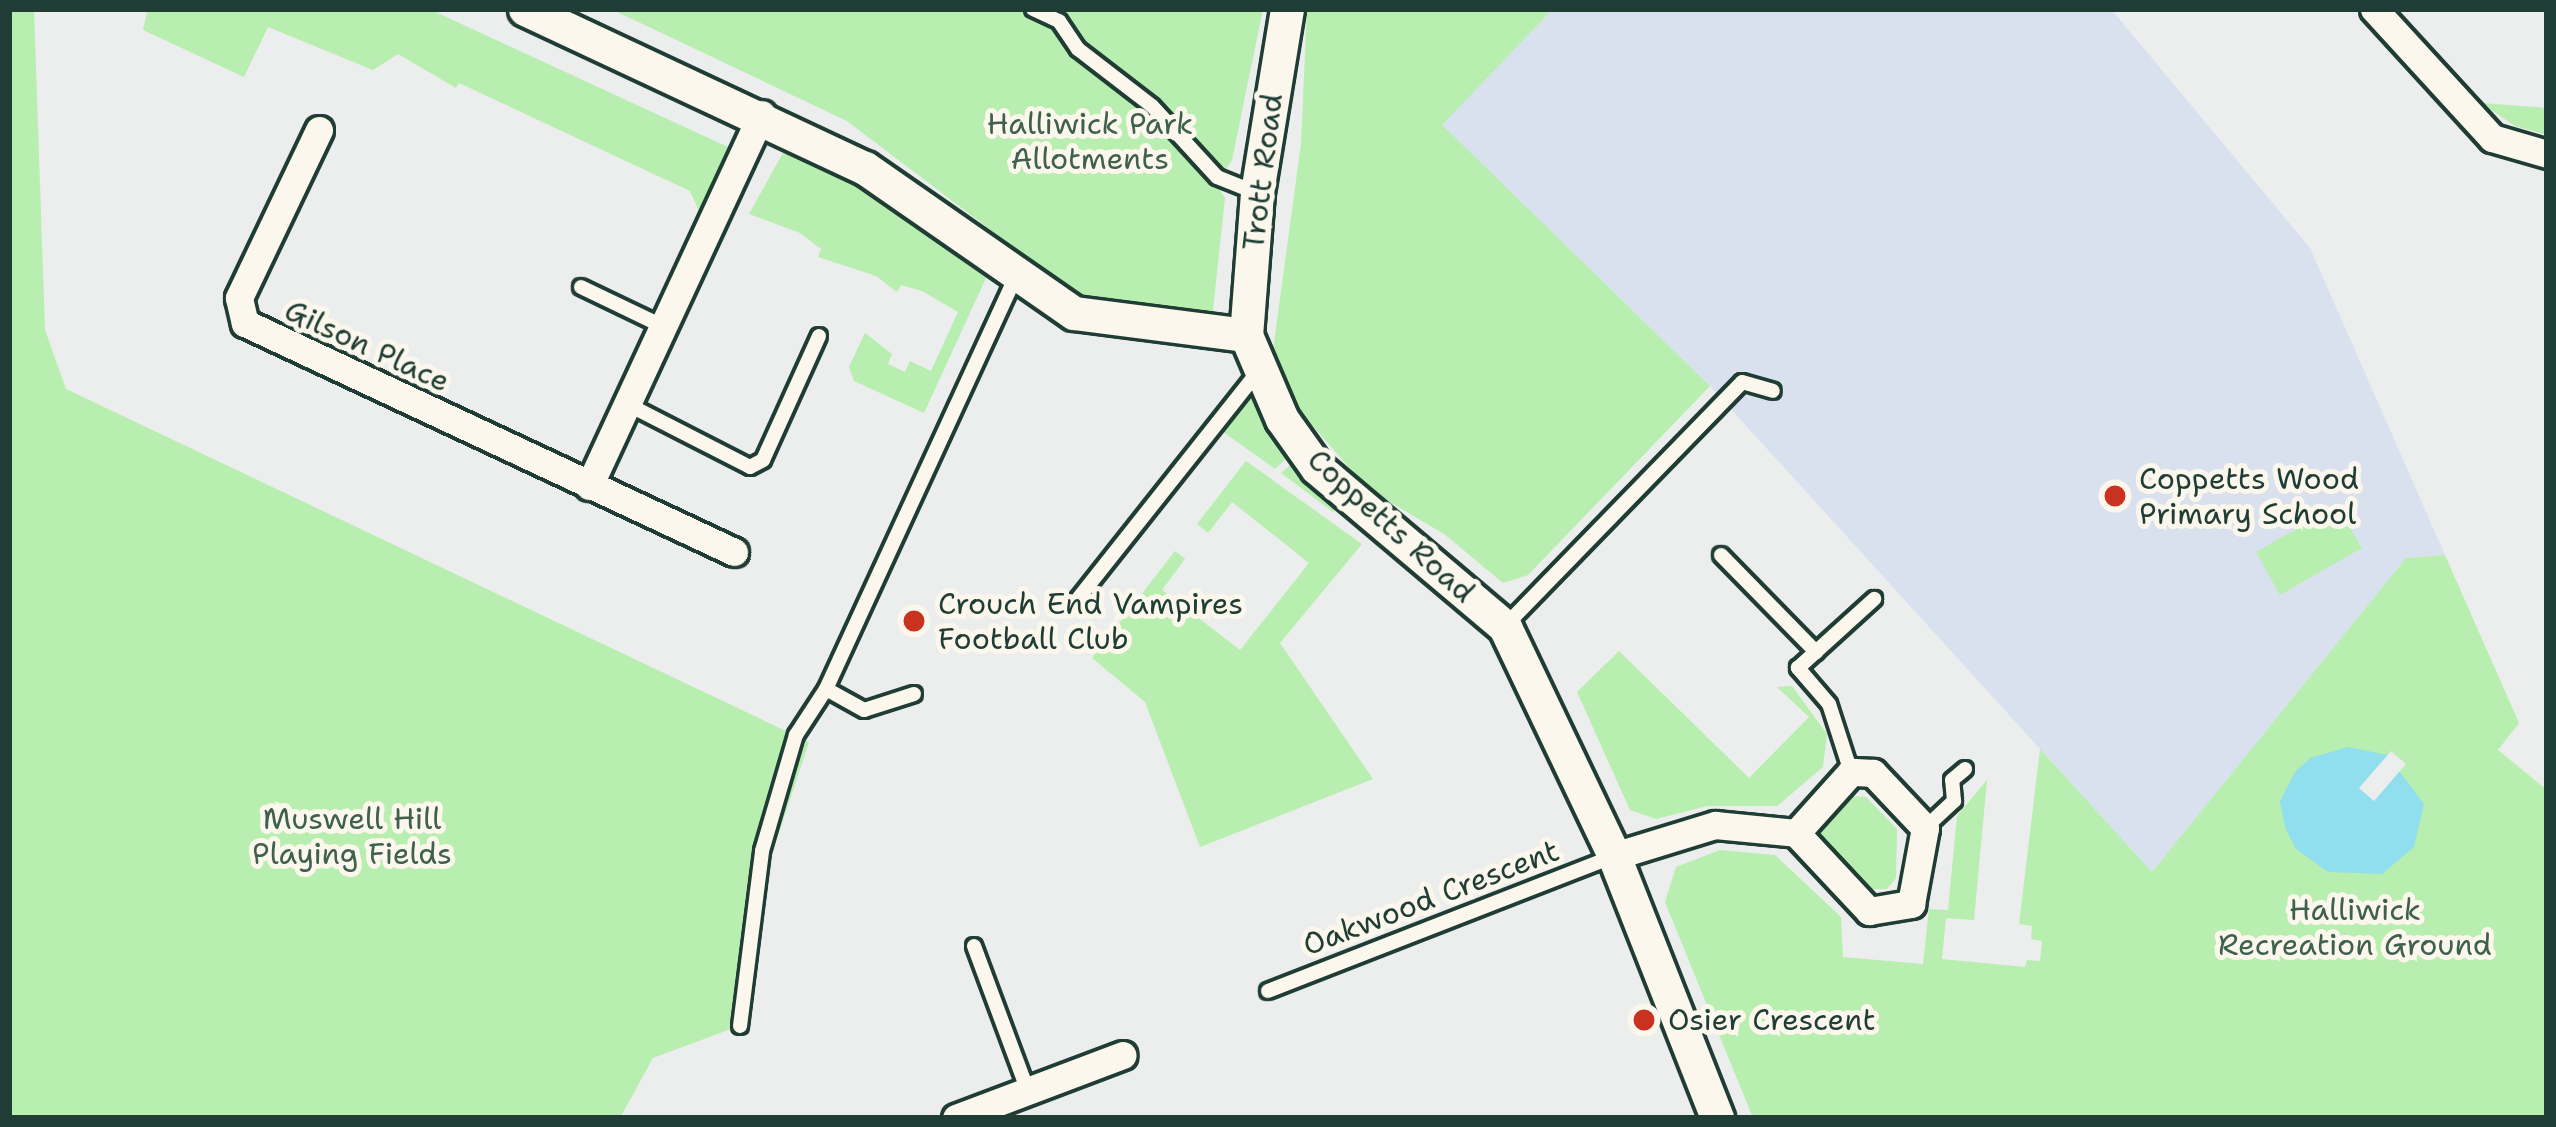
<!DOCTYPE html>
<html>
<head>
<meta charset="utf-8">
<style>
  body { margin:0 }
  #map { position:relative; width:2556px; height:1127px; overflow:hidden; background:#eceded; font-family:"Shantell Sans",sans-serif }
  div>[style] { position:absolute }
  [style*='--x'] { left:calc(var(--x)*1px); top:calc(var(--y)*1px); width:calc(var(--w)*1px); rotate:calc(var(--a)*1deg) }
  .built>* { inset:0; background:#d9e1ee }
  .green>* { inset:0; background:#b8eeaf }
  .water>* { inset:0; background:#90deee }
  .pier>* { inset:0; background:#eceded }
  .roads { filter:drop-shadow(3px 0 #1f3d34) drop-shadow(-3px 0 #1f3d34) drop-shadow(0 3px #1f3d34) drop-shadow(0 -3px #1f3d34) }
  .service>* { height:14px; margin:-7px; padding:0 7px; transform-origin:7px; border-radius:7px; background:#fbf7ec }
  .minor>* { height:27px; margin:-13.5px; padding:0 13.5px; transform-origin:13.5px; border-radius:13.5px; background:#fbf7ec }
  .tertiary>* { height:33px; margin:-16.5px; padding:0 16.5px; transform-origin:16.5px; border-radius:16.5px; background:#fbf7ec }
  .dots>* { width:33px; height:33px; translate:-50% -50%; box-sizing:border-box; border:6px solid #fbf7ec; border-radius:50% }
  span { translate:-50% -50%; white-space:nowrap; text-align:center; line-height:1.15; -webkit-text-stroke:10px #fbf7ec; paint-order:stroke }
  .park-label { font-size:30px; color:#3e604d }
  .street-label { font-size:30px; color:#1f3d34 }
  .poi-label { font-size:30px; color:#1f3d34 }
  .left { translate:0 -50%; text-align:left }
  .frame { position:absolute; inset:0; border:12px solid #1f3d34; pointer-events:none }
</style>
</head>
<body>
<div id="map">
  <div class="built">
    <div style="clip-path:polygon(1553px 9px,2111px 9px,2310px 248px,2445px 555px,2406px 558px,2152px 872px,1710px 386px,1441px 125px)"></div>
  </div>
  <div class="green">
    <div style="clip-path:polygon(9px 9px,34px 9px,45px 330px,66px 389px,809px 742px,766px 872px,747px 1023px,653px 1058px,620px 1118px,9px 1118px)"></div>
    <div style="clip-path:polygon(148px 9px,429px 9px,730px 148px,699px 211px,690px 191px,459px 83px,456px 88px,398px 54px,373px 70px,268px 27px,244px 77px,143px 30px)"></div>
    <div style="clip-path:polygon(611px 9px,1263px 9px,1232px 160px,1216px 184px,1225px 198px,1212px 319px,1087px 303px,847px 121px)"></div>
    <div style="clip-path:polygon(1307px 9px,1553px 9px,1442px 125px,1710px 386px,1528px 575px,1503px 583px,1444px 534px,1368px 489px,1284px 393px,1273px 350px,1301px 144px)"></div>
    <div style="clip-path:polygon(2481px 103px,2547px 108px,2547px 135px,2515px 126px)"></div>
    <div style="clip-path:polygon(784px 151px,856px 183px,986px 278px,924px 413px,854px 381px,849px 367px,865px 333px,892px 354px,888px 364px,905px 372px,910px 361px,931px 371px,958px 312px,922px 291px,901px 285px,897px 292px,876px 276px,818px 257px,821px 249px,800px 233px,749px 214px)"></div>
    <div style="clip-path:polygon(1253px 393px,1290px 455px,1275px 469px,1222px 431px)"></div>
    <div style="clip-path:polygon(1246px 461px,1362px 544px,1280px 643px,1373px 779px,1200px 847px,1145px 702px,1092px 658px,1175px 551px,1185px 559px,1162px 590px,1240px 650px,1309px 563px,1232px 502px,1208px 533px,1197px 524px)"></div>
    <div style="clip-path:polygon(1295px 461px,1337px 507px,1333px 512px,1281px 473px)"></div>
    <div style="clip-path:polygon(2337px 506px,2362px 548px,2280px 595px,2256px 552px)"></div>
    <div style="clip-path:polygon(2445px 555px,2519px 723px,2498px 750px,2547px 790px,2547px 1118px,1753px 1118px,1665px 902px,1676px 867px,1720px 850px,1775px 855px,1841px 917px,1843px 957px,1923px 964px,1929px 909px,1948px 910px,1957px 816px,1987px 780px,1974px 920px,1946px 918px,1942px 959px,2025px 967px,2027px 960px,2040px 961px,2042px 941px,2031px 939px,2032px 926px,2019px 924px,2040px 749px,2152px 872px,2406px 558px)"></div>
    <div style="clip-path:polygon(1619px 651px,1749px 778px,1809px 717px,1777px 687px,1792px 686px,1827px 734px,1823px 767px,1777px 806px,1707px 806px,1656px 819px,1630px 810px,1577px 692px)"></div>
    <div style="clip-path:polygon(1848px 796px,1866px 797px,1897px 829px,1896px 878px,1887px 889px,1865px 889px,1817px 842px,1813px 828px)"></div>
  </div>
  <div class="water">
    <div style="clip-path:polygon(2348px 747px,2387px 755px,2424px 804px,2414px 847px,2382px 874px,2328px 872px,2295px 848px,2285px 827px,2280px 801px,2295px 772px,2310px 758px)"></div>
  </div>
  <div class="pier">
    <div style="clip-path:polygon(2391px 751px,2406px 764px,2374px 801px,2359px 788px)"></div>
  </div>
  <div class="roads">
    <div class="service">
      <div style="--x:1033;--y:9;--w:29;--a:25"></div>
      <div style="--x:1059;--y:21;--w:34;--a:56"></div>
      <div style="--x:1078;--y:49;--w:93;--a:37.6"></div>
      <div style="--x:1152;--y:106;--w:96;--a:47.5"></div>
      <div style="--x:1217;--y:177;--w:43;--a:21.8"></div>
      <div style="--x:581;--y:287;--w:92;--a:25.7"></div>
      <div style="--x:627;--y:404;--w:138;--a:27.1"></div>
      <div style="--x:750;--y:467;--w:15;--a:-28"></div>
      <div style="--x:763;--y:460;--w:136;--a:-65.7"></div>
      <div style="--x:1721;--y:555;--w:136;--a:45.6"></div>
      <div style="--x:1073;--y:605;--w:296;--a:-51.6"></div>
      <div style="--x:1505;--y:626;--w:340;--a:-45.8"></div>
      <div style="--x:1742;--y:382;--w:32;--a:16"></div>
      <div style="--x:914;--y:694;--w:52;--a:162.3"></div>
      <div style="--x:864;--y:710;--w:43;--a:-151.1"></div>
      <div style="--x:826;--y:689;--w:457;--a:-65.3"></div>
      <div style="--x:1851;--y:772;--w:71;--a:-107.9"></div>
      <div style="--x:1829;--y:704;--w:48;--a:-130.7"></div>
      <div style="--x:1798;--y:668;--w:103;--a:-42.2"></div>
      <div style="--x:1925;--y:828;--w:40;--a:-43"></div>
      <div style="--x:1954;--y:801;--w:21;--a:-95"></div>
      <div style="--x:1952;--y:780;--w:17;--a:-40"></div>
      <div style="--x:974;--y:946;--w:155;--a:69.6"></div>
      <div style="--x:1268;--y:991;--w:371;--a:-21.3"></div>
      <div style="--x:740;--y:1026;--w:176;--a:-82.8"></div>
      <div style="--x:762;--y:851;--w:121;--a:-73.7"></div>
      <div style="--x:796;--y:735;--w:55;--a:-56.9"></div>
    </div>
    <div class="minor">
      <div style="--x:2374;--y:9;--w:175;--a:47.5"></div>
      <div style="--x:2492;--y:138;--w:57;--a:16.2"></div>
      <div style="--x:319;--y:130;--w:186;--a:115.5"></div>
      <div style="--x:239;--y:298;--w:26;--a:77"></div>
      <div style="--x:245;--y:323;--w:540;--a:25.09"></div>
      <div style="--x:589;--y:486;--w:410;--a:-65.1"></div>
      <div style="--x:1614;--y:856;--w:106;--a:-17.1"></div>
      <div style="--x:1715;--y:825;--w:81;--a:5.6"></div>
      <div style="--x:1796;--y:833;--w:107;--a:46.9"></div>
      <div style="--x:1869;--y:911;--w:43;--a:-9.5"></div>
      <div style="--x:1911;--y:904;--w:77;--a:-79.6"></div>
      <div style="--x:1925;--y:828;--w:76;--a:-133.4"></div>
      <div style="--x:1873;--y:773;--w:22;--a:-177"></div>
      <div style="--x:1851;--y:772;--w:82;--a:132"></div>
      <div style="--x:956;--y:1118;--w:178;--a:-20.7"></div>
    </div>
    <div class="tertiary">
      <div style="--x:525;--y:9;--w:375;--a:25.1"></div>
      <div style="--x:865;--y:168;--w:254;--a:34.8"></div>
      <div style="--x:1074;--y:313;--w:173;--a:7.3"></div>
      <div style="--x:1287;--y:9;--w:186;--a:99.3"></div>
      <div style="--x:1257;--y:193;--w:142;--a:94.4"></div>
      <div style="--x:1246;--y:335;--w:91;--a:66.8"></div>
      <div style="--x:1282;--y:419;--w:60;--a:54.5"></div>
      <div style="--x:1317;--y:468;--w:246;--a:40.2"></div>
      <div style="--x:1505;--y:627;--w:254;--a:64.5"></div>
      <div style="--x:1614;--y:856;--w:282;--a:68.5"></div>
    </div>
  </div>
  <div class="dots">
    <div style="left:2115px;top:496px;background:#c8321e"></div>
    <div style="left:914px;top:621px;background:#c8321e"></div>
    <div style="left:1644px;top:1020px;background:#c8321e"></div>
  </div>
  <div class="park-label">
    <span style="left:1090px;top:141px">Halliwick Park<br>Allotments</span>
    <span style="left:352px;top:836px">Muswell Hill<br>Playing Fields</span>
    <span style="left:2355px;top:927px">Halliwick<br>Recreation Ground</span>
  </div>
  <div class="street-label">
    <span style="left:1263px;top:172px;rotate:-83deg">Trott Road</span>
    <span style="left:367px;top:346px;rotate:25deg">Gilson Place</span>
    <span style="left:1391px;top:526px;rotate:42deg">Coppetts Road</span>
    <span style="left:1431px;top:898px;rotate:-21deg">Oakwood Crescent</span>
  </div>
  <div class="poi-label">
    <span class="left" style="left:2139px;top:496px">Coppetts Wood<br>Primary School</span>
    <span class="left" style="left:938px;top:621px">Crouch End Vampires<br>Football Club</span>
    <span class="left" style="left:1668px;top:1020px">Osier Crescent</span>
  </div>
  <div class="frame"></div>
</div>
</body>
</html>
